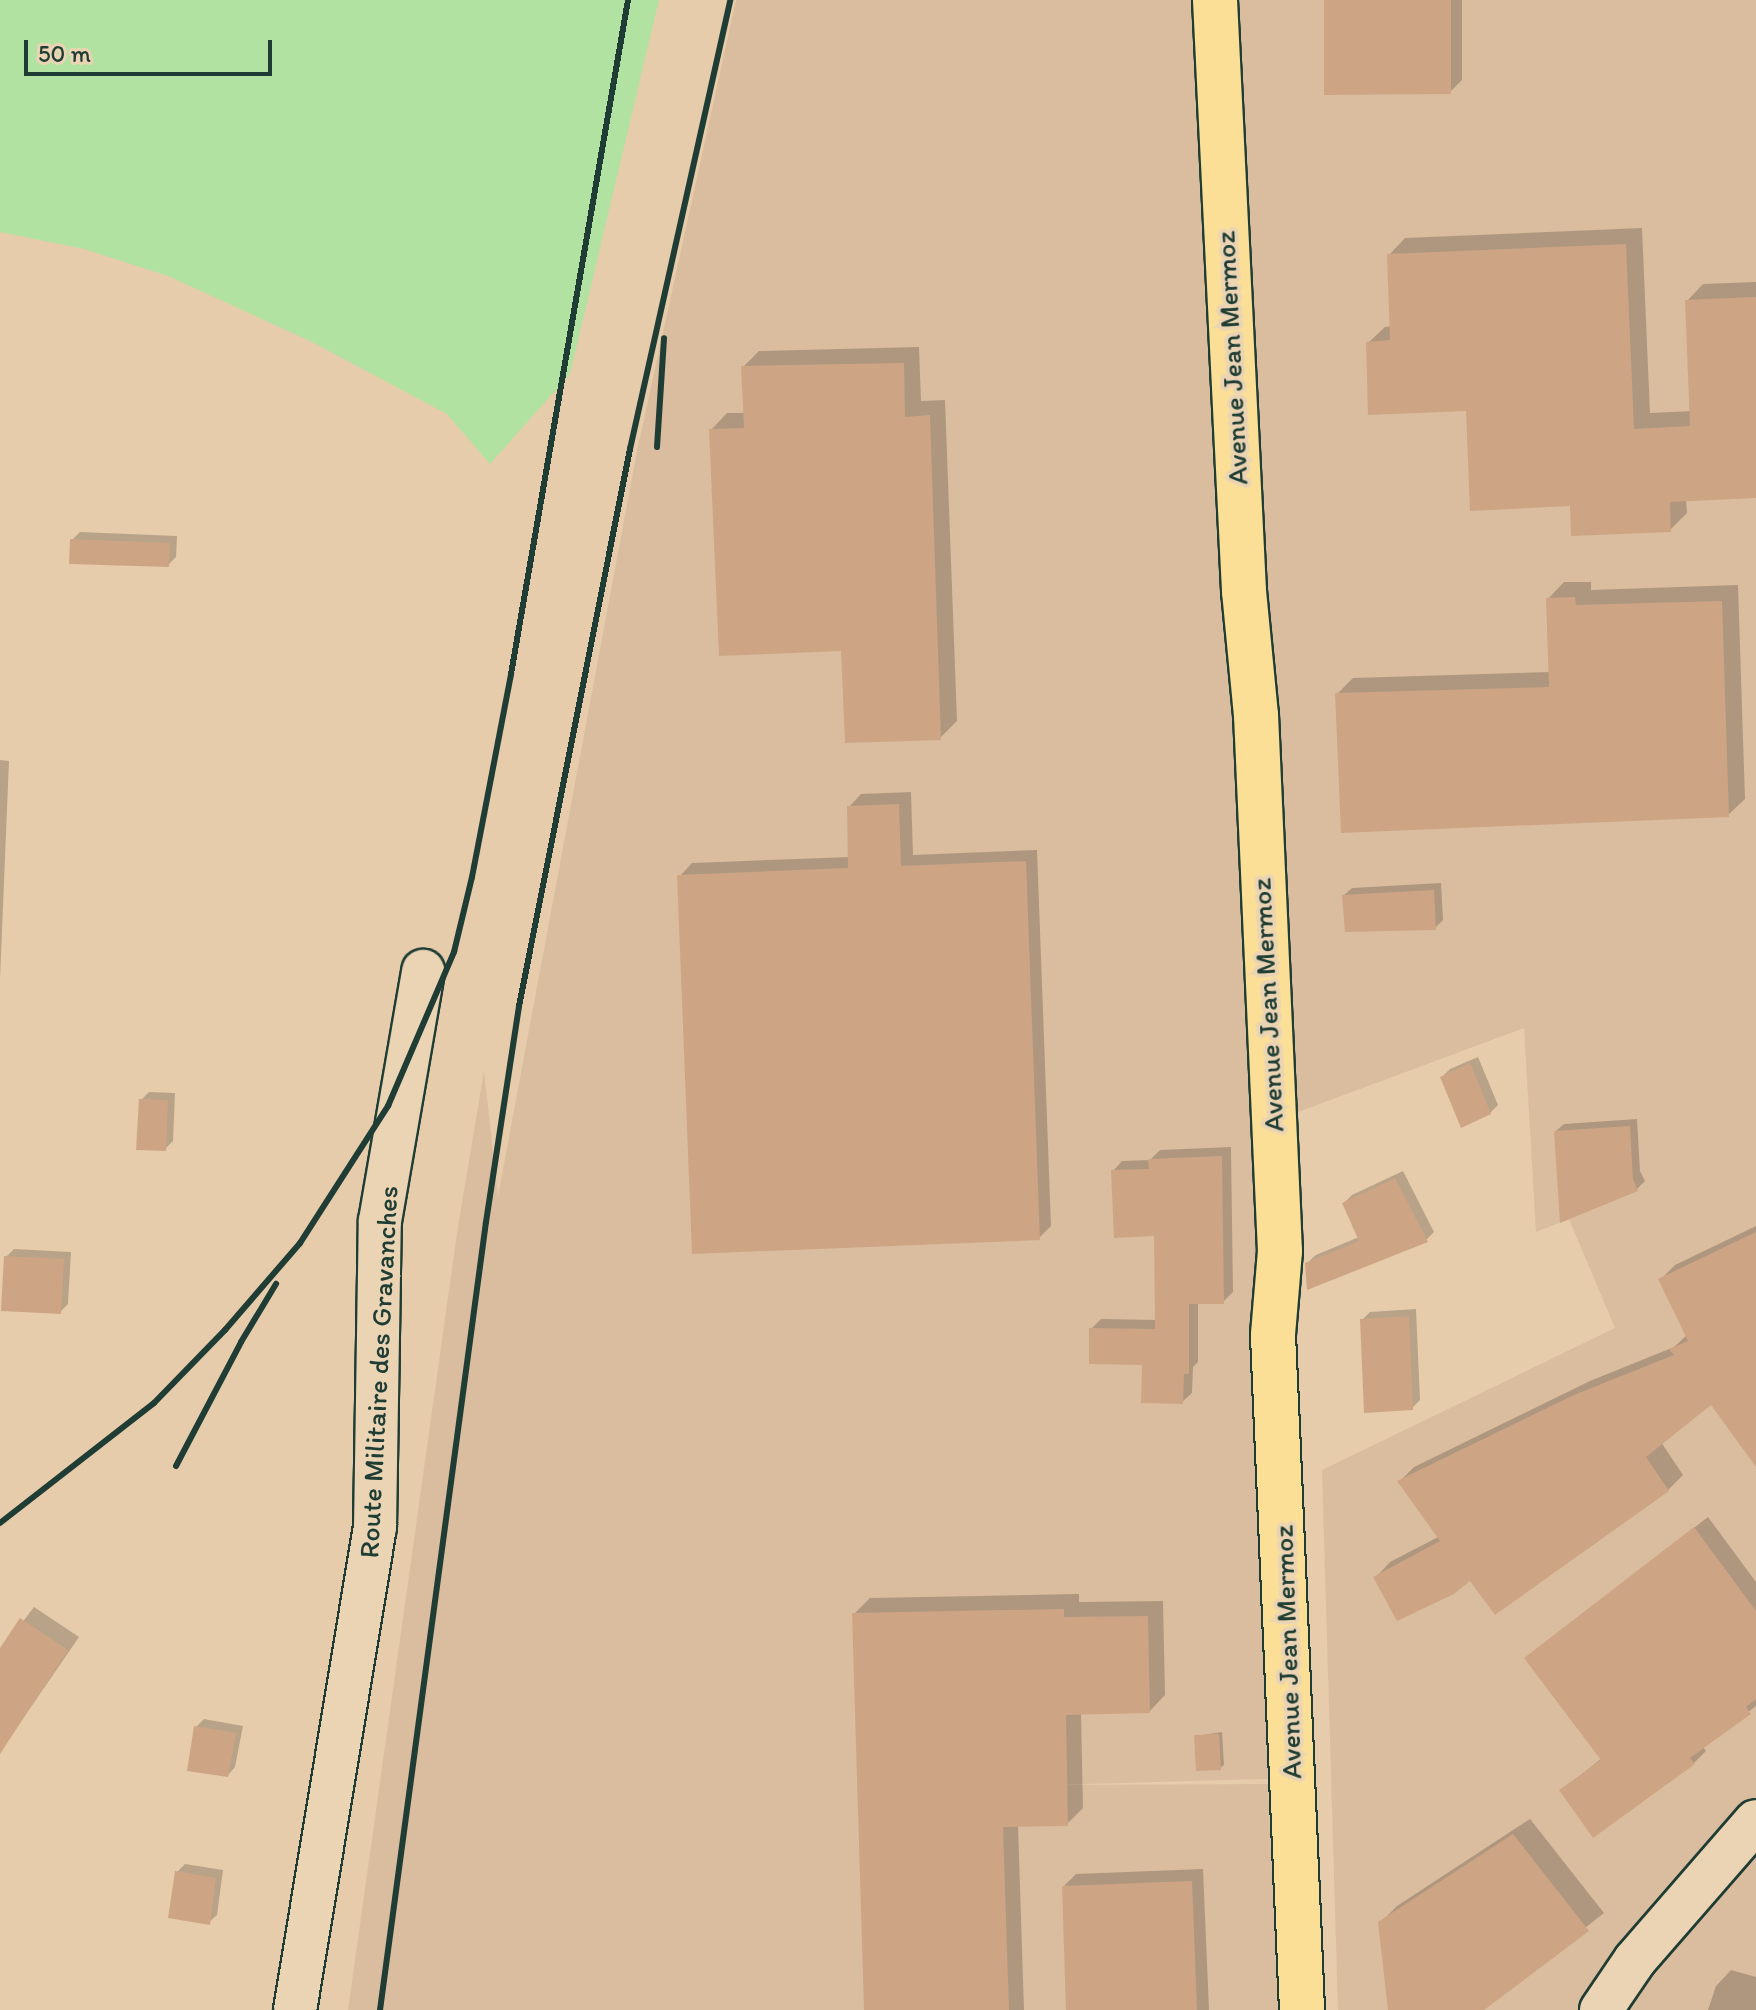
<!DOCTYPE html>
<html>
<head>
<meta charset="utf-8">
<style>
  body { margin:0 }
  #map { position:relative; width:1756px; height:2010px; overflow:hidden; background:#e6ccab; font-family:Itim,sans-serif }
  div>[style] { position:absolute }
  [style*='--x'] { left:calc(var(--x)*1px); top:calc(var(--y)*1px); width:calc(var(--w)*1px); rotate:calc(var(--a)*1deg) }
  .built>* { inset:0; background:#dabd9e }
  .green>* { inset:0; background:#b1e2a2 }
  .shadow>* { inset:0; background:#0003 }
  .building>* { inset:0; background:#cda585 }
  .roads { filter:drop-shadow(2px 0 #1f3d34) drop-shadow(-2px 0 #1f3d34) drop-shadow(0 2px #1f3d34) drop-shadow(0 -2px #1f3d34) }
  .minor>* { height:42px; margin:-21px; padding:0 21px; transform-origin:21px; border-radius:21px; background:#ead4b3 }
  .major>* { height:44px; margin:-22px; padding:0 22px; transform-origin:22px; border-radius:22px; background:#fbdf96 }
  .rail>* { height:6px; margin:-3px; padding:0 3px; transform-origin:3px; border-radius:3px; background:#1f3d34 }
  span { translate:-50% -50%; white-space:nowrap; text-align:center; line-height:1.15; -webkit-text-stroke:8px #ead4b3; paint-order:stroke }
  .street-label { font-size:28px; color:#1f3d34 }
  .scale { position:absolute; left:24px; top:40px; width:248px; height:36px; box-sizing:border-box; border:4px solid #1f3d34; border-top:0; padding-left:10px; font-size:24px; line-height:28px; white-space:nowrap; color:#1f3d34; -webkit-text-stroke:6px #ead4b3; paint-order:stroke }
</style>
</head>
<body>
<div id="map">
  <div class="built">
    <div style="clip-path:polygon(736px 0,1756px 0,1756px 2010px,1338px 2010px,1322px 1470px,1615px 1328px,1569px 1219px,1536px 1232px,1524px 1028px,1274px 1121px,1298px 1778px,1051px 1785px,1268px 1784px,1278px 2010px,348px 2010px,458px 1226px,484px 1071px,498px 1196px,637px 451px)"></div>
  </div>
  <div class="green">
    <div style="clip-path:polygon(0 0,659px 0,570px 374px,490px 464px,447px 414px,312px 342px,168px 276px,84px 249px,0 232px)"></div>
  </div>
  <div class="shadow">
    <div style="clip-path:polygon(1326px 0,1462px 0,1462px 80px,1450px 92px)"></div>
    <div style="clip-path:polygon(1642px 228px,1650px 413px,1692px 411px,1687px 301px,1703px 284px,1756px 282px,1756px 496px,1686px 500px,1687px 513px,1670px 530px,1571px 504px,1468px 409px,1368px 343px,1385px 327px,1392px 326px,1389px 255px,1405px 238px)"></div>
    <div style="clip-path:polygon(919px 347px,921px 401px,945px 400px,957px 721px,940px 738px,843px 649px,711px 430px,727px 413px,745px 413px,743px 367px,759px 351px)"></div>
    <div style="clip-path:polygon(80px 532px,177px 536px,176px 557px,168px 565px,72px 540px)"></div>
    <div style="clip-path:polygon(1564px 582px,1591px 582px,1591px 590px,1738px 585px,1745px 799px,1728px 815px,1337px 694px,1353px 678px,1550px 672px,1548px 599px)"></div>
    <div style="clip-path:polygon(0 760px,9px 761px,0 980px)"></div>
    <div style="clip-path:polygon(911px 792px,913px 855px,1037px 850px,1051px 1226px,1039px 1238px,680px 876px,692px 863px,850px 857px,849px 807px,861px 794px)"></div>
    <div style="clip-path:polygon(1441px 883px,1443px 920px,1435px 928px,1344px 895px,1352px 888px)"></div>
    <div style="clip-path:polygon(1478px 1057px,1498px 1105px,1490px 1113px,1442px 1077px,1450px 1069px)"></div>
    <div style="clip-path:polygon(149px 1092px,175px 1093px,173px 1141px,165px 1149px,141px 1100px)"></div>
    <div style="clip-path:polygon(1637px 1119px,1640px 1171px,1645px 1181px,1637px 1189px,1556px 1131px,1564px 1124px)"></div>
    <div style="clip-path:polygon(1231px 1147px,1233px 1292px,1223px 1302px,1198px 1302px,1198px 1362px,1193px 1367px,1192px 1393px,1182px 1402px,1144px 1363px,1091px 1329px,1101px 1319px,1157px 1320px,1156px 1234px,1113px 1171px,1122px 1161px,1150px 1160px,1160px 1150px)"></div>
    <div style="clip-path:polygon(1403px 1171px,1434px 1232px,1426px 1240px,1307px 1263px,1316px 1255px,1359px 1237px,1344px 1203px,1352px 1195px)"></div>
    <div style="clip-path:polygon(1756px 1226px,1756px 1463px,1711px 1402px,1661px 1442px,1683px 1475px,1668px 1490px,1470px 1578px,1376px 1577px,1390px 1562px,1440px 1536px,1400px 1481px,1414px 1467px,1590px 1381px,1674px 1347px,1687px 1335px,1660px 1280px,1675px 1265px)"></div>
    <div style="clip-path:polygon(14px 1249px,71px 1252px,68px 1304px,60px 1312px,6px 1257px)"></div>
    <div style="clip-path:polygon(1416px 1309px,1420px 1400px,1412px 1408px,1362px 1320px,1370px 1312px)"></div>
    <div style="clip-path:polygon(1708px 1517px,1756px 1582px,1756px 1706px,1703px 1747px,1706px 1751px,1694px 1763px,1561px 1791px,1602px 1758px,1527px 1658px)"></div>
    <div style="clip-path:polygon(1079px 1594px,1079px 1602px,1163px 1601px,1165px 1695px,1150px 1711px,1081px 1712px,1083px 1808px,1067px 1824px,1018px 1825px,1024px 2010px,865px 2010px,854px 1614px,870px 1598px)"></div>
    <div style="clip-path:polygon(34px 1607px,79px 1637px,0 1752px,0 1652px)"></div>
    <div style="clip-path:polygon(204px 1719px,243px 1726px,235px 1767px,228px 1775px,196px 1727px)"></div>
    <div style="clip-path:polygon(1222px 1732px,1224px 1765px,1220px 1768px,1196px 1736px)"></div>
    <div style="clip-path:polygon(1530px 1819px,1604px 1913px,1481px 2010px,1390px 2010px,1380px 1923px,1397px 1906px)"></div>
    <div style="clip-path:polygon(185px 1864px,223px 1870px,217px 1915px,209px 1922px,177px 1872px)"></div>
    <div style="clip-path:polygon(1203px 1869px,1209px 2010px,1069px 2010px,1064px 1886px,1076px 1874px)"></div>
    <div style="clip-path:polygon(1731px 1970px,1756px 1977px,1756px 2010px,1708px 2010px,1716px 1986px)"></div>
  </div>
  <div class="building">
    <div style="clip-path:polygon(1324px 0,1451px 0,1451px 94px,1324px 95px)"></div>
    <div style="clip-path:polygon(1626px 244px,1634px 429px,1690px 426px,1685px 300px,1756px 297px,1756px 498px,1670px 502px,1671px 532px,1571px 536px,1570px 506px,1470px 511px,1466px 411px,1368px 415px,1366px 342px,1390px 340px,1387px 254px)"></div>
    <div style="clip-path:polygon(904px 363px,905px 417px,930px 415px,941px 740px,845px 743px,841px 651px,719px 656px,709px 429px,744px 428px,741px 366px)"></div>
    <div style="clip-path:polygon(70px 539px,170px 543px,169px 567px,69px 564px)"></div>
    <div style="clip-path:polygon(1575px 597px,1576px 605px,1722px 601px,1729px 817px,1341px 833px,1335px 693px,1549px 687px,1546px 598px)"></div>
    <div style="clip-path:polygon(899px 804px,901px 866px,1026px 861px,1040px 1240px,692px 1254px,677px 875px,848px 868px,847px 806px)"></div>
    <div style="clip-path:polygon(1434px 890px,1436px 930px,1345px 932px,1342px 895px)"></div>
    <div style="clip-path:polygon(1470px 1063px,1491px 1114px,1461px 1128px,1440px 1077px)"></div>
    <div style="clip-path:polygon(139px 1099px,168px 1100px,166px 1151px,136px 1150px)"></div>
    <div style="clip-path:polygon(1630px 1126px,1633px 1179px,1638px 1191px,1560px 1223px,1554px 1131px)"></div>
    <div style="clip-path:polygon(1222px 1156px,1224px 1304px,1189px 1304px,1189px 1374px,1184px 1374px,1183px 1404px,1141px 1403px,1142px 1365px,1089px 1364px,1089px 1328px,1155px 1329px,1154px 1236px,1114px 1238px,1111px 1170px,1149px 1169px,1148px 1159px)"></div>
    <div style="clip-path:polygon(1395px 1178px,1428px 1242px,1307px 1290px,1305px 1263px,1359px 1241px,1342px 1203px)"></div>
    <div style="clip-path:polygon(1756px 1232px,1756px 1467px,1711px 1405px,1646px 1457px,1669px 1491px,1495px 1615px,1470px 1581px,1454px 1594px,1397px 1621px,1373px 1577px,1440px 1541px,1397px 1481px,1574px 1395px,1674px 1355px,1669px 1349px,1688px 1341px,1658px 1279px)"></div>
    <div style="clip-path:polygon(4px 1256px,64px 1259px,61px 1314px,1px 1311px)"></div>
    <div style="clip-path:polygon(1409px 1316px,1413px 1410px,1364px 1413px,1360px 1319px)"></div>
    <div style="clip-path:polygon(1694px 1527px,1756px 1611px,1756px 1699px,1746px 1707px,1751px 1714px,1690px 1758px,1695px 1764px,1593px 1838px,1559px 1790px,1601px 1760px,1524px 1658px)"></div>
    <div style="clip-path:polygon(1064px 1609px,1064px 1617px,1148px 1616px,1150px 1713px,1066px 1715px,1068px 1826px,1003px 1827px,1009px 2010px,864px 2010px,852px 1613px)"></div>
    <div style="clip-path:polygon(20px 1618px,68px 1650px,0 1754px,0 1648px)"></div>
    <div style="clip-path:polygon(194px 1726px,236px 1733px,228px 1777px,187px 1771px)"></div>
    <div style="clip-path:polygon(1219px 1734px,1221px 1770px,1196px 1771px,1194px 1735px)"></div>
    <div style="clip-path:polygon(1513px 1834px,1589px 1931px,1484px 2010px,1388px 2010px,1378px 1922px)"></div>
    <div style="clip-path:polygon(175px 1871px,216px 1878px,210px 1925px,168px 1918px)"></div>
    <div style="clip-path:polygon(1192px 1881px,1197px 2010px,1066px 2010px,1062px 1886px)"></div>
  </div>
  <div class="roads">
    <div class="minor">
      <div style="--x:295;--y:2010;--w:490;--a:-80.6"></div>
      <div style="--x:375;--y:1527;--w:306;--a:-89.1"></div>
      <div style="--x:380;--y:1221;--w:254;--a:-80.2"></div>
      <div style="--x:1601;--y:2010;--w:60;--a:-55.8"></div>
      <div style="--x:1635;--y:1960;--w:184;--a:-49"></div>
    </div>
    <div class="major">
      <div style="--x:1215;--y:0;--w:592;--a:87.19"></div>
      <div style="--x:1244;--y:591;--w:125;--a:84.5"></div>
      <div style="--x:1256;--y:715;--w:537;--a:87.44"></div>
      <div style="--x:1280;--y:1251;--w:84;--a:94.8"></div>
      <div style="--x:1273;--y:1335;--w:676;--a:87.54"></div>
    </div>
  </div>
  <div class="rail">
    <div style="--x:657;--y:447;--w:109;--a:-86.3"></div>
    <div style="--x:176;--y:1466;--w:140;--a:-62.3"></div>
    <div style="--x:241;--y:1342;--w:68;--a:-58.9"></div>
    <div style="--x:0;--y:1523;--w:195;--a:-37.9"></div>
    <div style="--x:154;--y:1403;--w:102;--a:-45.8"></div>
    <div style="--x:225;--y:1330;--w:115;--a:-49.2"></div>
    <div style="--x:300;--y:1243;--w:163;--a:-57.3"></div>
    <div style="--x:388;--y:1106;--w:168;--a:-66.8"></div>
    <div style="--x:454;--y:952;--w:77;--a:-76.5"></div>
    <div style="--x:472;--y:877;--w:207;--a:-79.1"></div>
    <div style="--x:511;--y:674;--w:684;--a:-80.15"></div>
    <div style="--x:380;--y:2010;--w:795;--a:-82.34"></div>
    <div style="--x:486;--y:1222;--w:219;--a:-81.3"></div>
    <div style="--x:519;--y:1006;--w:568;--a:-78.73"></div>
    <div style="--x:630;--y:449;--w:460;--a:-77.4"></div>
  </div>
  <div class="street-label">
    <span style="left:1231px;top:358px;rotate:-93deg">Avenue Jean Mermoz</span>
    <span style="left:1267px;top:1005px;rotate:-93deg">Avenue Jean Mermoz</span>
    <span style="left:378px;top:1372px;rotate:-87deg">Route Militaire des Gravanches</span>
    <span style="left:1287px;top:1652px;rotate:-92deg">Avenue Jean Mermoz</span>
  </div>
  <div class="scale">50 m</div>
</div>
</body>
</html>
